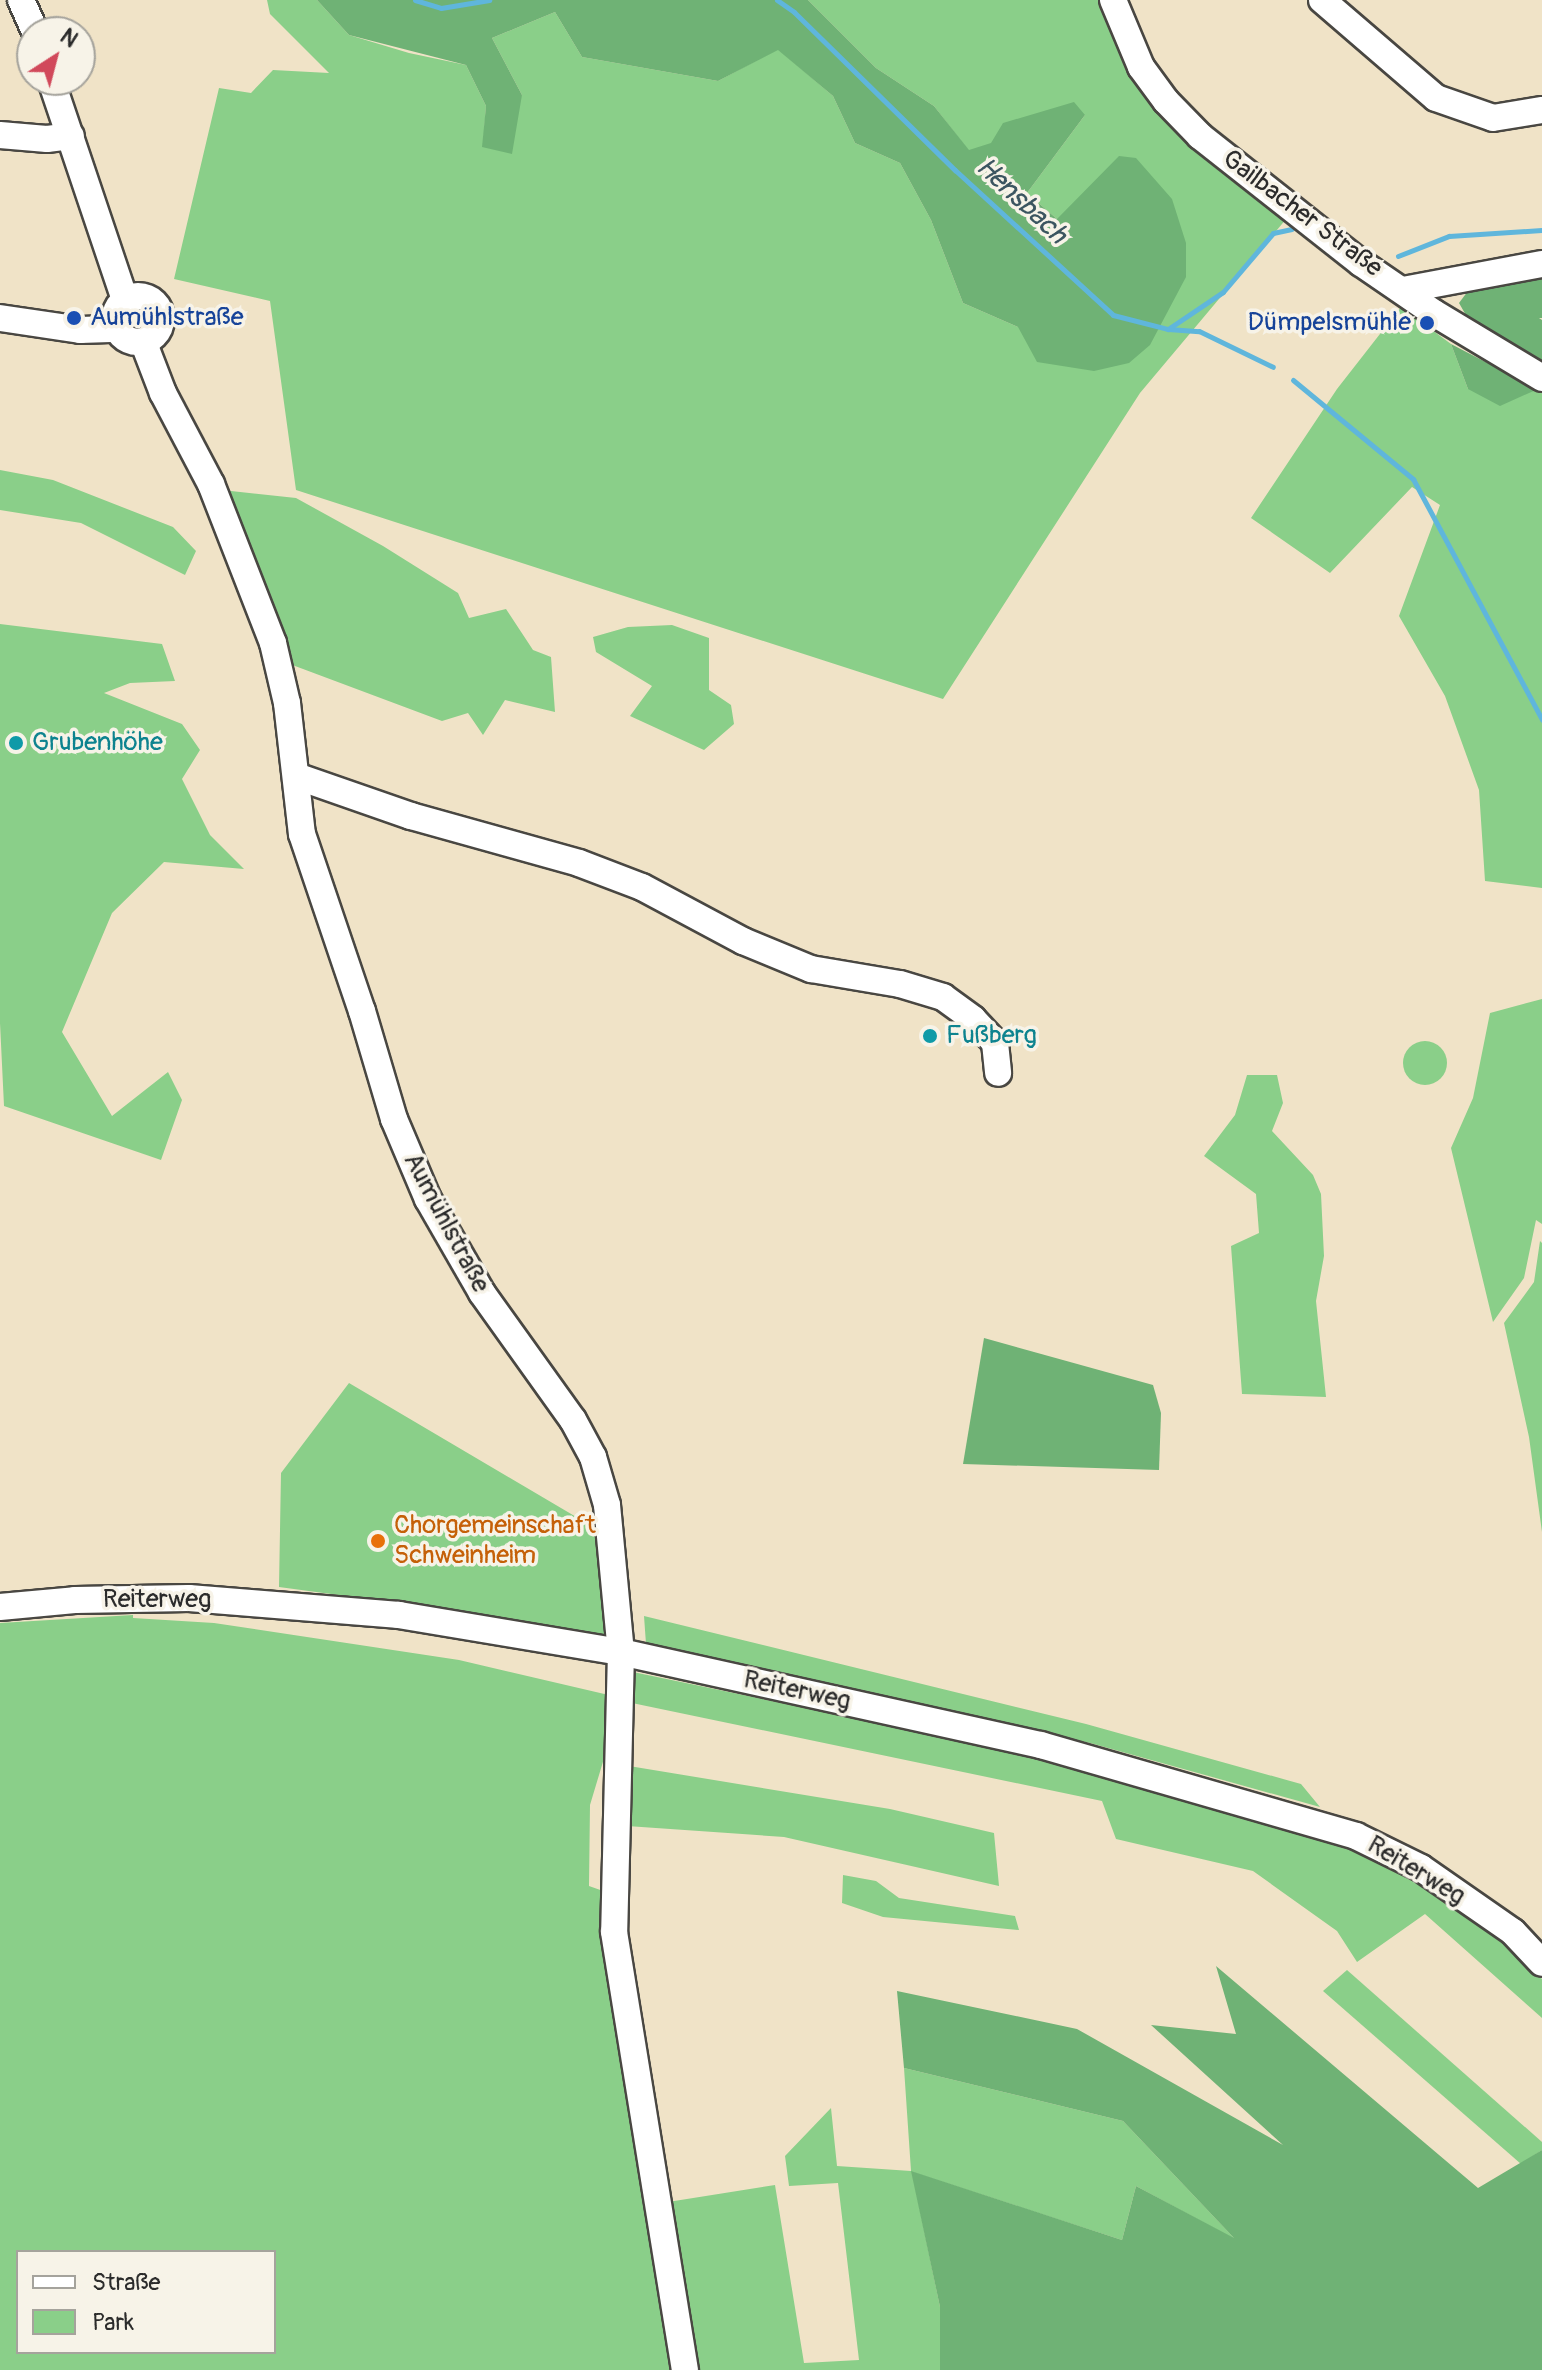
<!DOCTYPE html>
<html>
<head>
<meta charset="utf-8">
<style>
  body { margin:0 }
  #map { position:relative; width:1542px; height:2370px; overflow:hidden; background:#f0e3c7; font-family:Pangolin,sans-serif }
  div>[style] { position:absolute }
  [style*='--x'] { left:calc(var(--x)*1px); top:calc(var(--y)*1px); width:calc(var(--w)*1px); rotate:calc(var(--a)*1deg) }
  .green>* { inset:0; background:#8acf89 }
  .round { border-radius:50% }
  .forest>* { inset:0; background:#6fb275 }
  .stream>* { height:5px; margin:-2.5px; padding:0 2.5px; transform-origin:2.5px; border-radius:2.5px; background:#5fb6dc }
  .roads { filter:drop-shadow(2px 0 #494742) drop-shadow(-2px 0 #494742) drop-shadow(0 2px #494742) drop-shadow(0 -2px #494742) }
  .minor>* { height:26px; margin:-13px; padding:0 13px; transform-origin:13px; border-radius:13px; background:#fff }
  .minor>.ring { margin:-13px; padding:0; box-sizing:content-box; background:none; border:26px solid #fff; border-radius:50% }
  .dots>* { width:22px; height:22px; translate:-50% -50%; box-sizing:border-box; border:4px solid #f7f3e8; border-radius:50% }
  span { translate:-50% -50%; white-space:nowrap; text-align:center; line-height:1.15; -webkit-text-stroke:7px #f7f3e8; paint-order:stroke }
  .street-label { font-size:26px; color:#2b2b2b }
  .transit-label { font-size:26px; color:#164399 }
  .left { translate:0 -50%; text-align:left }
  .right { translate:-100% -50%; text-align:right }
  .culture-label { font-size:26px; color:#0d838f }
  .food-label { font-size:26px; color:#c56008 }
  .water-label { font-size:28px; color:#3b5560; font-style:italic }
  .legend { position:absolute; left:16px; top:2250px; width:260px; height:104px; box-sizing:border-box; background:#f7f3e8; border:2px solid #a5a39c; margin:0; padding:10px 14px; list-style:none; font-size:24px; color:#2b2b2b }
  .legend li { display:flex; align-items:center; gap:16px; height:40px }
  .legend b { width:40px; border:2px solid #a5a39c }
  .north { position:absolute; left:16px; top:16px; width:80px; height:80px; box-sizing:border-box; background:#f7f3e8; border:2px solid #a5a39c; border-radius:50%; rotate:36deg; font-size:22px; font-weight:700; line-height:32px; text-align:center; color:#2b2b2b }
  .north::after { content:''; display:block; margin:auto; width:28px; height:36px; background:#d1495b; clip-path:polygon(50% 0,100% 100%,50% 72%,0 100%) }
</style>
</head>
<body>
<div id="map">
  <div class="green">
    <div style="clip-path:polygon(267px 0,317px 0,349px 35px,409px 53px,466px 65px,486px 106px,483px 147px,522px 95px,492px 38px,555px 12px,582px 57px,718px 81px,778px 49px,833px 96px,855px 143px,900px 163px,931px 220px,963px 303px,1018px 327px,1057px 219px,1027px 193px,1085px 115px,969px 151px,934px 106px,876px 68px,808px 0,1105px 0,1110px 21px,1287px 218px,1140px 393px,943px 699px,296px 490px,270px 301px,174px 279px,219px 88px,251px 93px,273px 70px,329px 73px,270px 14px)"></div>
    <div style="clip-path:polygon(1401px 307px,1451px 344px,1468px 389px,1538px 389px,1542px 392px,1542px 888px,1485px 881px,1479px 790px,1445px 696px,1399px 616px,1440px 505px,1412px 487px,1330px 573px,1251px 518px,1337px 389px)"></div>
    <div style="clip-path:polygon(0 470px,53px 480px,173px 527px,196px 551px,185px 575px,81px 523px,0 510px)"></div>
    <div style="clip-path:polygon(222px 490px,296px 498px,383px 546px,458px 593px,469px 618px,506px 609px,533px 650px,551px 657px,555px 712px,505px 700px,483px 735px,468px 713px,442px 721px,287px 663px)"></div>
    <div style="clip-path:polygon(0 624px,162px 644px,175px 681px,130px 683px,104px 693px,182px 724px,200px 750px,182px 779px,210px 835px,244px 869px,164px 862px,112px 913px,62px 1032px,112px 1116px,168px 1072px,182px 1100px,161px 1160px,4px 1106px,0 1023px)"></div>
    <div style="clip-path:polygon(672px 625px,709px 638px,709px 690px,731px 705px,734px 724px,704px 750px,630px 716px,652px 686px,596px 652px,593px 637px,628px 627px)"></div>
    <div style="clip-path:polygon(1542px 999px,1542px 1224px,1536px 1220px,1524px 1278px,1493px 1322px,1451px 1148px,1473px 1098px,1490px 1013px)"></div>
    <div class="round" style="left:1403px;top:1041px;width:44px;height:44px"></div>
    <div style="clip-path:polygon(1247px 1075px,1277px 1075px,1283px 1103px,1272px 1131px,1313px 1175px,1321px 1194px,1324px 1256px,1316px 1301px,1326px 1397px,1242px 1394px,1231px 1246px,1259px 1233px,1256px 1194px,1204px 1156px,1235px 1115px)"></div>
    <div style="clip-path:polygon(1540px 1241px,1542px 1243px,1542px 1532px,1529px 1437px,1504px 1323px,1534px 1282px)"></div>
    <div style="clip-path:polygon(349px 1383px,600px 1531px,607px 1639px,487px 1615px,279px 1587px,281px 1473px)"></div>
    <div style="clip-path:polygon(evenodd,133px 1615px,133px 1618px,214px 1623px,459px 1660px,613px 1696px,605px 1755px,590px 1805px,589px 1886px,606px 1892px,683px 2370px,0 2370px,0 1623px,133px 1615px,18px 2252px,274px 2252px,274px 2352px,18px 2352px,18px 2252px)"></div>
    <div style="clip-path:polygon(644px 1616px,1086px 1724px,1301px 1784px,1320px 1807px,1090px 1743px,646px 1644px)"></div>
    <div style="clip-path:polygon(633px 1672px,1031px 1755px,1341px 1840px,1420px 1882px,1504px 1941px,1542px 1979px,1542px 2018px,1425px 1914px,1357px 1962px,1337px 1931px,1253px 1871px,1116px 1839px,1102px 1801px,632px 1703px)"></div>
    <div style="clip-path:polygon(629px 1766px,890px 1809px,994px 1833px,999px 1886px,784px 1837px,627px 1826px)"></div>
    <div style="clip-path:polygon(843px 1875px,876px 1881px,899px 1898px,1015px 1916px,1019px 1930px,883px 1917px,842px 1903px)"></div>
    <div style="clip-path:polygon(1347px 1970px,1542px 2142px,1542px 2150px,1521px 2164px,1323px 1991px)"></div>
    <div style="clip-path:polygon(904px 2068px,1123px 2121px,1236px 2240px,1136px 2186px,1122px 2240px,912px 2172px,940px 2307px,940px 2370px,693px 2370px,668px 2202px,775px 2185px,804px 2363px,859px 2360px,838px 2183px,789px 2186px,785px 2156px,831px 2108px,837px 2166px,911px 2171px)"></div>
  </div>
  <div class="forest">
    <div style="clip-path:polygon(317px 0,808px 0,876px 68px,934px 106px,969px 150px,991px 143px,1003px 123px,1074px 102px,1085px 115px,1027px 193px,1057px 219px,1119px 156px,1136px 158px,1172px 199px,1186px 243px,1186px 277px,1150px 345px,1129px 363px,1094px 371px,1037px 362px,1018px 327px,963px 303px,931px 220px,900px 163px,855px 143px,833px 96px,778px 50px,718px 81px,582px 57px,555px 12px,492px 38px,522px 95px,512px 154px,482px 147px,486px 106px,466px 65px,349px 35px)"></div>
    <div style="clip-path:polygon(1542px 276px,1542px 318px,1539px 318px,1542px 320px,1542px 361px,1471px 324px,1459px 303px,1471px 287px)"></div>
    <div style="clip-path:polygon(1451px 344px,1522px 381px,1538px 389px,1500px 406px,1468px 389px)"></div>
    <div style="clip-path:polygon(984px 1338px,1153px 1385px,1161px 1413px,1159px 1470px,963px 1464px)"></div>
    <div style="clip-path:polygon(1216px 1966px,1478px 2188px,1542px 2150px,1542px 2370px,940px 2370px,940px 2307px,911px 2171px,1122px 2240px,1136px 2186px,1234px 2238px,1123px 2121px,904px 2068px,897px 1991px,1077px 2029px,1283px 2145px,1151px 2025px,1236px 2034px)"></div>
  </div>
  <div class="stream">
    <div style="--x:415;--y:0;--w:27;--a:17"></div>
    <div style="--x:441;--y:8;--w:49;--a:-9.5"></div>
    <div style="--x:777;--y:0;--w:21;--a:35"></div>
    <div style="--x:794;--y:12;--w:226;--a:44.5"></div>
    <div style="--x:955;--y:170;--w:214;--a:42.5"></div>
    <div style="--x:1113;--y:315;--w:57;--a:14.3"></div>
    <div style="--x:1168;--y:329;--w:31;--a:4"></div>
    <div style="--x:1199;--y:331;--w:82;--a:25.9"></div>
    <div style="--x:1398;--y:256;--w:55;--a:-21.4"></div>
    <div style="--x:1449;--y:236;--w:93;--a:-3.7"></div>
    <div style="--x:1168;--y:329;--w:66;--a:-33.9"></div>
    <div style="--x:1223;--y:292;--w:77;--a:-49.7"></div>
    <div style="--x:1273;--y:233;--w:19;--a:-12"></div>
    <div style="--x:1293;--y:380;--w:156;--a:39.5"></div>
    <div style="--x:1413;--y:479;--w:273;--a:61.8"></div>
  </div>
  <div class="roads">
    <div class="minor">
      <div style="--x:21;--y:0;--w:35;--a:66"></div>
      <div style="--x:1113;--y:0;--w:73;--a:67.3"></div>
      <div style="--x:1141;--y:67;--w:42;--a:53.7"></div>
      <div style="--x:1166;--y:101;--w:49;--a:45.8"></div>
      <div style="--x:1200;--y:136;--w:205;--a:38.3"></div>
      <div style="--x:1361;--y:263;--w:88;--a:34.4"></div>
      <div style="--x:1434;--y:313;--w:126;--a:31"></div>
      <div style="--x:1322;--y:0;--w:150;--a:40.7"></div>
      <div style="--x:1436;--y:98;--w:60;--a:19.3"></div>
      <div style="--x:1493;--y:118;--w:50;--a:-9.3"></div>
      <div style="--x:51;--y:80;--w:232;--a:71.4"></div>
      <div style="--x:0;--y:135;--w:47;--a:4.9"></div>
      <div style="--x:47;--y:139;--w:24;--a:-7"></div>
      <div style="--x:1403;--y:290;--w:141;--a:-10.6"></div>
      <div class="ring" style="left:115px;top:296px;width:20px;height:20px"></div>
      <div style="--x:0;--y:318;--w:81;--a:8.5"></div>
      <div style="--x:80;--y:330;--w:38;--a:-2"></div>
      <div style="--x:143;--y:341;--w:56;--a:69"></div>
      <div style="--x:163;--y:393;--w:103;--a:62.2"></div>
      <div style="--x:211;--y:484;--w:171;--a:68.7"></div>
      <div style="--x:273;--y:643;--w:62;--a:76.9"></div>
      <div style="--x:287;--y:703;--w:132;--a:83.5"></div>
      <div style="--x:302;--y:834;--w:187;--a:71.3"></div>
      <div style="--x:362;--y:1011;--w:113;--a:73.5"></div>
      <div style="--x:394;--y:1119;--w:87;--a:67"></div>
      <div style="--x:428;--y:1199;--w:108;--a:60.1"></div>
      <div style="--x:482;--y:1293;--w:156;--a:54.4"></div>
      <div style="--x:573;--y:1420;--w:42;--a:61.6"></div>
      <div style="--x:593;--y:1457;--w:50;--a:73.7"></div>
      <div style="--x:607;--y:1505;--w:148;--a:84.6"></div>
      <div style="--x:621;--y:1652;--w:280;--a:91.4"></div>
      <div style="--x:614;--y:1932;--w:444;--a:80.8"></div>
      <div style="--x:296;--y:776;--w:122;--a:19.2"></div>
      <div style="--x:411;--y:816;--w:174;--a:15.6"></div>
      <div style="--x:579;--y:863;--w:67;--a:20.9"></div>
      <div style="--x:642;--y:887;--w:115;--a:28.1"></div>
      <div style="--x:743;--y:941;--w:74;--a:22.4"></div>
      <div style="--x:811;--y:969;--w:90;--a:9.6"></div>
      <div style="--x:900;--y:984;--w:45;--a:16.8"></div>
      <div style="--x:943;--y:997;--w:37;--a:36"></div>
      <div style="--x:973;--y:1019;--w:33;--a:47"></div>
      <div style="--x:995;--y:1043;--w:30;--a:84"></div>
      <div style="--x:0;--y:1607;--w:75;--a:-5.3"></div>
      <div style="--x:75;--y:1600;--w:114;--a:-1"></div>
      <div style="--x:189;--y:1598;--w:211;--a:4.6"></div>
      <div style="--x:399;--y:1615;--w:225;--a:9.5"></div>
      <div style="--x:621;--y:1652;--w:430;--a:12.5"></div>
      <div style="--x:1041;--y:1745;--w:328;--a:16.1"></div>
      <div style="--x:1356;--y:1836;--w:72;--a:26.2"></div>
      <div style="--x:1421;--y:1868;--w:112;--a:34.8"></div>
      <div style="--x:1513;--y:1932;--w:42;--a:46.9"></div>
    </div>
  </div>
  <div class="dots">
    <div style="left:74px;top:318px;background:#1a4fb4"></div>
    <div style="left:1427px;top:323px;background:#1a4fb4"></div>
    <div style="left:16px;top:743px;background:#0f9aa8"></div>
    <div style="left:930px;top:1036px;background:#0f9aa8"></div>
    <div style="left:378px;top:1541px;background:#e8710a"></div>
  </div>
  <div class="street-label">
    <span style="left:1302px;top:214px;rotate:37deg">Gailbacher Straße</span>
    <span style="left:446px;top:1223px;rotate:62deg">Aumühlstraße</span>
    <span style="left:157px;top:1600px">Reiterweg</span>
    <span style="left:797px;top:1691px;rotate:12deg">Reiterweg</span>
    <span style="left:1416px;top:1871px;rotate:31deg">Reiterweg</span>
  </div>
  <div class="transit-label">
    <span class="left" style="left:90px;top:318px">Aumühlstraße</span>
    <span class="right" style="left:1411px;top:323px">Dümpelsmühle</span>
  </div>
  <div class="culture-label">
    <span class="left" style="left:32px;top:743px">Grubenhöhe</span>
    <span class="left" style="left:946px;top:1036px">Fußberg</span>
  </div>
  <div class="food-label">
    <span class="left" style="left:394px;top:1541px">Chorgemeinschaft<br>Schweinheim</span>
  </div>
  <div class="water-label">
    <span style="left:1021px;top:201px;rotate:43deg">Hensbach</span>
  </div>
  <ul class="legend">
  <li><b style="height:10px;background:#fff"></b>Straße</li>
  <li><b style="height:22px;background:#8acf89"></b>Park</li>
  </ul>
  <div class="north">N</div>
</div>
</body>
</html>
